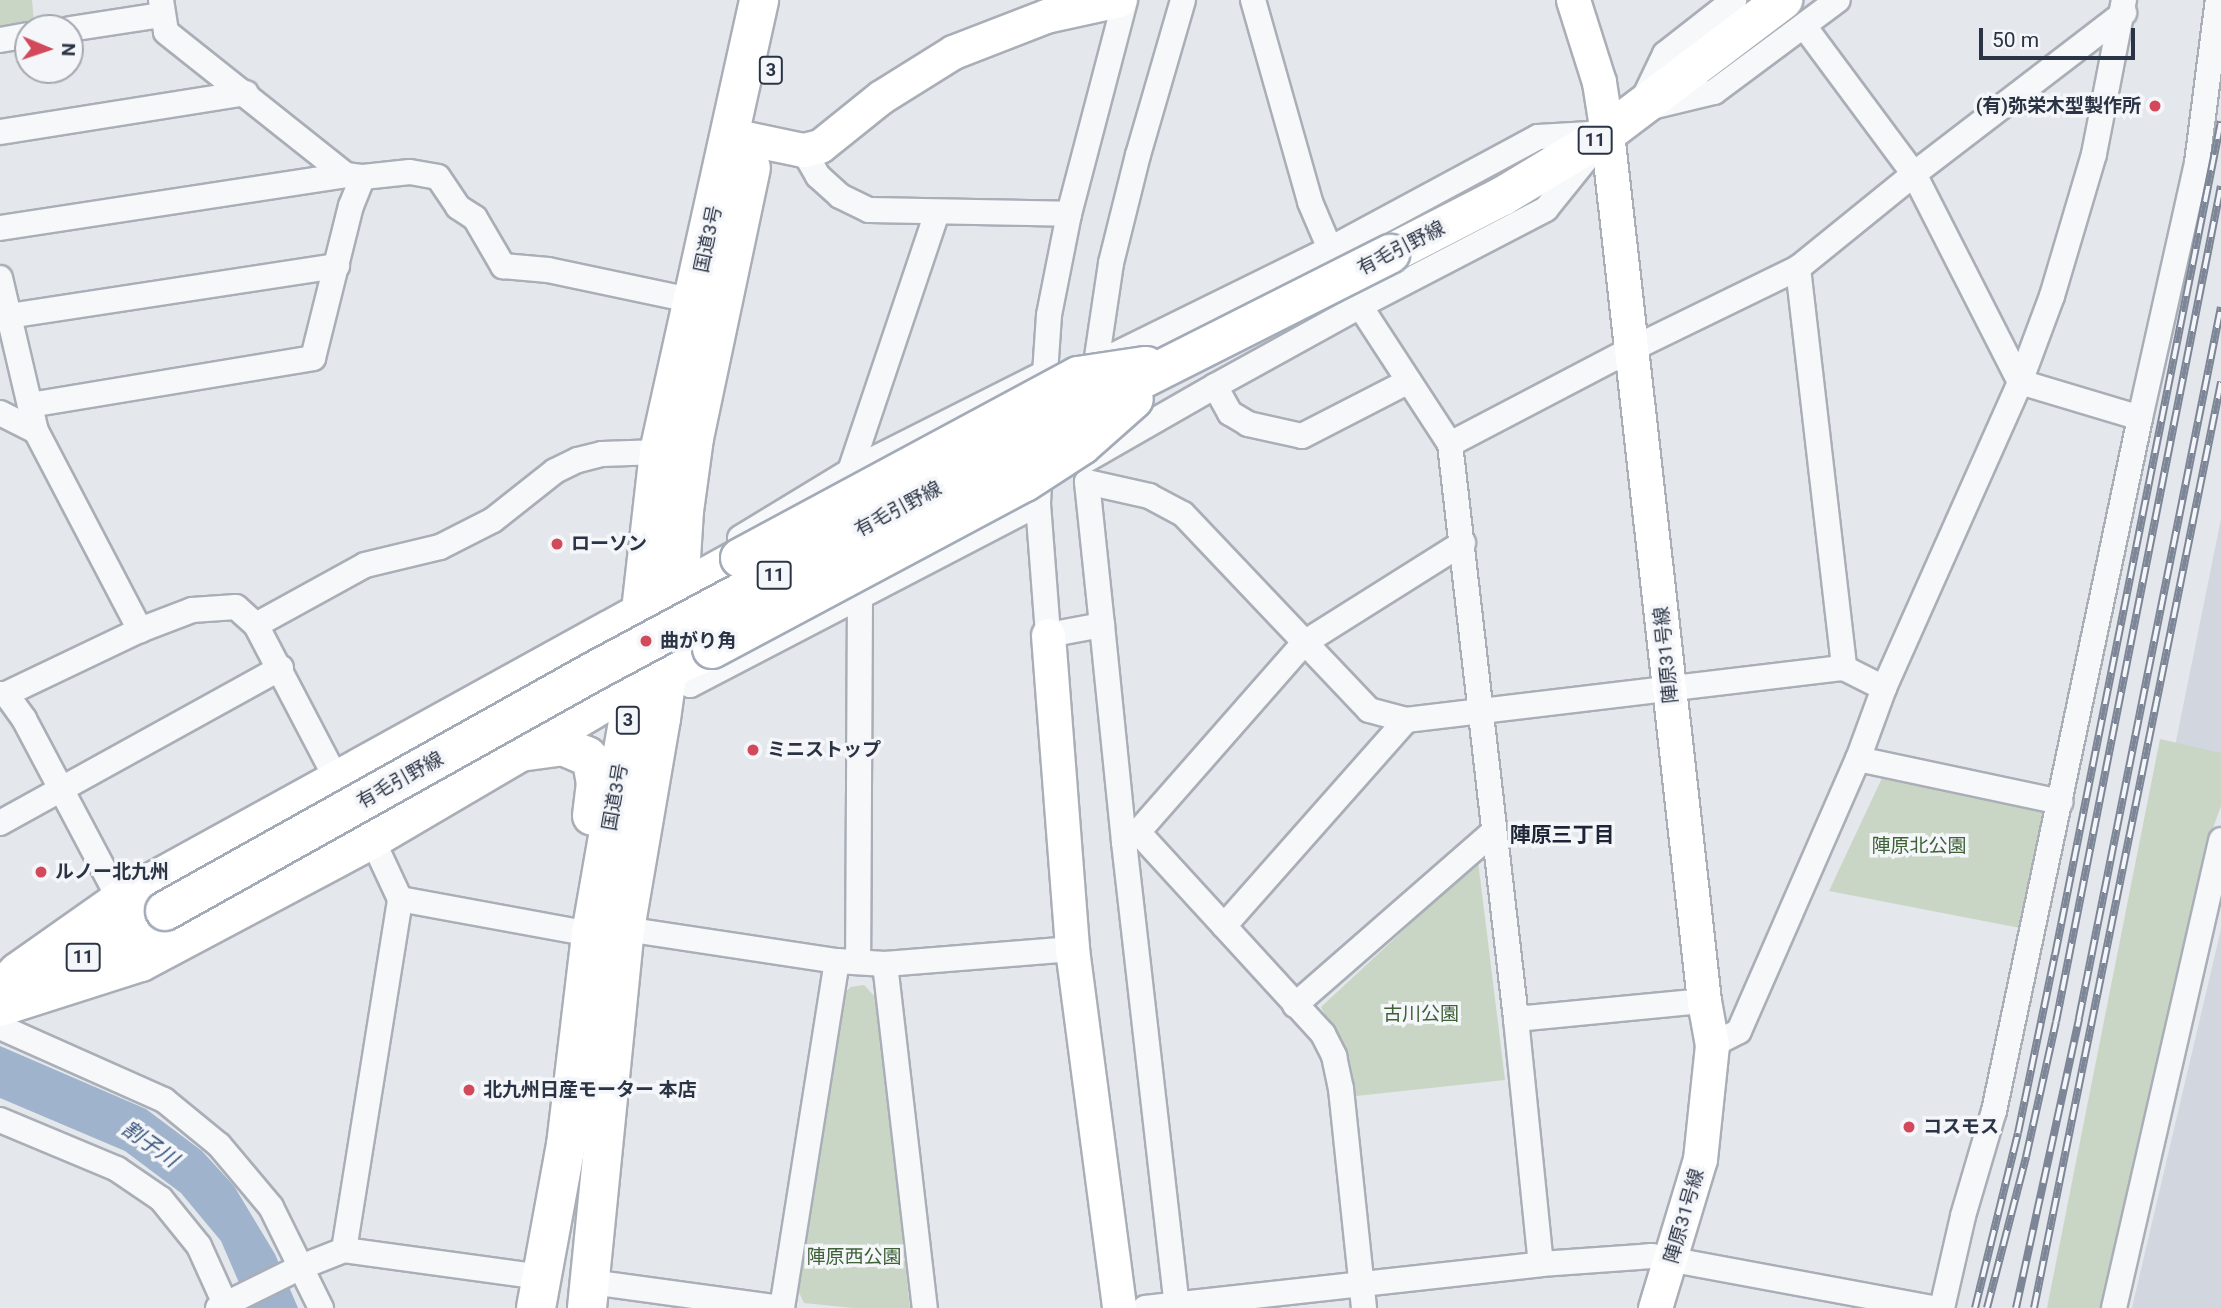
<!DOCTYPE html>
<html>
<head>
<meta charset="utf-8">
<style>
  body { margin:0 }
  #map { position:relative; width:2221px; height:1308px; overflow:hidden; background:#e4e7ec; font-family:Roboto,"Noto Sans JP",sans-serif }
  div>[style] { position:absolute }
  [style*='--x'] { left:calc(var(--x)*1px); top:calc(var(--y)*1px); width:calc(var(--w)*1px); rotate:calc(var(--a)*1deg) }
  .built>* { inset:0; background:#d2d6de }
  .green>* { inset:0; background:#c9d6c5 }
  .water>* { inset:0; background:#9fb4cc }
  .roads { filter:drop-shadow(2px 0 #a9aeb7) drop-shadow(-2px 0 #a9aeb7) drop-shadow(0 2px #a9aeb7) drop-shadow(0 -2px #a9aeb7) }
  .street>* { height:24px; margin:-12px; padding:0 12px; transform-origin:12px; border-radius:12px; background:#f7f8fa }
  .secondary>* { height:33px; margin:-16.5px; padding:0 16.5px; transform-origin:16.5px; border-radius:16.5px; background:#fff }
  .primary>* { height:38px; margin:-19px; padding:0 19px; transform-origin:19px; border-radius:19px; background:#fff }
  .highway>* { height:38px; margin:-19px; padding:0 19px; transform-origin:19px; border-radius:19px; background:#fff }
  .rail>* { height:8px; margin-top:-4px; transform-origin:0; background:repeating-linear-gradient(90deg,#f4f6f9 0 16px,#7d8696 0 32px); box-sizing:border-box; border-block:2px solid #7d8696 }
  .bridges { filter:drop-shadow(2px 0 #a3abb8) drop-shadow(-2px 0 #a3abb8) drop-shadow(0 2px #a3abb8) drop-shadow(0 -2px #a3abb8) }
  .primary-bridge>* { height:38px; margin:-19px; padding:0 19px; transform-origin:19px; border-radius:19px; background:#fff }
  .dots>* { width:19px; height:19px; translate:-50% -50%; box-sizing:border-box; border:4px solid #f4f6f9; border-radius:50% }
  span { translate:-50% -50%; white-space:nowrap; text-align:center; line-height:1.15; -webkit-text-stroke:7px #f4f6f9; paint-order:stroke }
  .shield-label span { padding:2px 5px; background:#f4f6f9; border:2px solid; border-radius:5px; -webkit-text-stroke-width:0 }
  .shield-label { font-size:18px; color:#2b3445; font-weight:700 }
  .poi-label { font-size:19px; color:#2b3445; font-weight:700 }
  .right { translate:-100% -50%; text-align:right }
  .left { translate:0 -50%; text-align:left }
  .street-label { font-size:19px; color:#2b3445 }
  .park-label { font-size:19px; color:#3f6138 }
  .neighbourhood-label { font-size:21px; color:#1d2536; font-weight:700 }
  .water-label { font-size:21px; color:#34527a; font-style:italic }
  .north { position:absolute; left:14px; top:14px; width:70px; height:70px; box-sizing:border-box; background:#f4f6f9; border:2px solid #a4a8b1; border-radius:50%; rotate:92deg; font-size:19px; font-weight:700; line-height:28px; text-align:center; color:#2b3445 }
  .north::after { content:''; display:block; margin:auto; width:24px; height:32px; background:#d1495b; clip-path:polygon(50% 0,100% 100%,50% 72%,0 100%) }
  .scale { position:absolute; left:1979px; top:28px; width:156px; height:32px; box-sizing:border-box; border:4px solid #2b3445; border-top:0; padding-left:9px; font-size:21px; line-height:24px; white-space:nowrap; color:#2b3445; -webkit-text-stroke:5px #f4f6f9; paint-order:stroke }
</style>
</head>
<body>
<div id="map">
  <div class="built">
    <div style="clip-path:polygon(2221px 519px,2221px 764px,2174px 751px)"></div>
    <div style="clip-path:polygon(2221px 929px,2221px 1308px,2132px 1308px)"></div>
  </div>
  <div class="green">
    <div style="clip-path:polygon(0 0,32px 0,34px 22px,0 27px)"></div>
    <div style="clip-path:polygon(2160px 739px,2221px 753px,2221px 806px,2213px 828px,2100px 1308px,2047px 1308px)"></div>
    <div style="clip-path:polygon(1883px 776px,2047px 813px,2020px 928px,1829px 891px)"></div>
    <div style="clip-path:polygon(1478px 861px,1505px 1080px,1356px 1096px,1350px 1062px,1321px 1007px)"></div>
    <div style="clip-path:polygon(864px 985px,877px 999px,910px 1308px,853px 1308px,804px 1303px,798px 1290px,842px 995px,851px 987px)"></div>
  </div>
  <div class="water">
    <div style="clip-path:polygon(0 1046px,146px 1109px,202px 1151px,234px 1186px,275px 1254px,298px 1308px,250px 1308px,221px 1241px,181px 1193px,125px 1151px,0 1098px)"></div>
  </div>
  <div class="roads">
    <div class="street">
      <div style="--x:161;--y:0;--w:32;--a:81"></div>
      <div style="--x:166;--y:32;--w:230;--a:38.5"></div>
      <div style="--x:1253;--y:0;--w:210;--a:74.2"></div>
      <div style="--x:1310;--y:202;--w:51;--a:66.9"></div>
      <div style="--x:1330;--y:249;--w:64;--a:62.2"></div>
      <div style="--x:1360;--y:306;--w:165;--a:56.9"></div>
      <div style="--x:1450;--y:444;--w:579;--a:83.45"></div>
      <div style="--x:1516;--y:1019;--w:246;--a:84.2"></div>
      <div style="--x:1804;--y:26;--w:184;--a:53.4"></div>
      <div style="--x:1914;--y:174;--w:233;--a:63"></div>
      <div style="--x:2020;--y:382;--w:125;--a:16.7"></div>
      <div style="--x:70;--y:29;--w:93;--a:-8.7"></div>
      <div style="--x:0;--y:40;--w:28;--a:-10"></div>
      <div style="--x:1643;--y:100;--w:51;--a:-64.4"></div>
      <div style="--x:1665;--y:54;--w:88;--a:-38"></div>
      <div style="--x:1651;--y:107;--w:65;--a:-13.4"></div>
      <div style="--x:1714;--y:92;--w:154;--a:-36.6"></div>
      <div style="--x:0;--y:132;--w:249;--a:-9"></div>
      <div style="--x:803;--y:150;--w:30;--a:60"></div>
      <div style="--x:818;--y:176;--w:30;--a:42"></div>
      <div style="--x:840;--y:196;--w:32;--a:26"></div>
      <div style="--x:869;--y:210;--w:200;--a:1.1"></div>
      <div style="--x:0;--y:228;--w:350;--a:-8.7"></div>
      <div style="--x:346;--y:175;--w:17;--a:7"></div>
      <div style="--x:363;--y:177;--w:47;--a:-6.1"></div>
      <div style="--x:410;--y:172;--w:28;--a:10"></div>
      <div style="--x:438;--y:177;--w:36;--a:56"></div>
      <div style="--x:458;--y:207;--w:20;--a:33"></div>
      <div style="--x:475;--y:218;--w:56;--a:59.7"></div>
      <div style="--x:503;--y:266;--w:45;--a:5.1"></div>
      <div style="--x:548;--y:270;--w:150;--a:11.9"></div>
      <div style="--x:1798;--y:268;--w:403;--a:83.4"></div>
      <div style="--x:0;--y:278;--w:157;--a:76.8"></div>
      <div style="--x:36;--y:431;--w:225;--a:62.4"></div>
      <div style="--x:9;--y:316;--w:332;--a:-8.7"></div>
      <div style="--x:1096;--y:364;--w:261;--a:-26.2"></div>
      <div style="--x:1330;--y:249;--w:236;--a:-28.3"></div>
      <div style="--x:1538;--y:137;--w:69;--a:-3.3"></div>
      <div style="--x:1607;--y:133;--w:97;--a:128.8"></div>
      <div style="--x:1546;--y:209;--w:210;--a:152.5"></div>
      <div style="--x:1360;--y:306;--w:166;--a:151.1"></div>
      <div style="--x:1215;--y:386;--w:31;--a:61"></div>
      <div style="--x:1230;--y:413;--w:21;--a:31"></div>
      <div style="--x:1248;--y:424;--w:55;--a:12.5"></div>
      <div style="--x:1302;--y:436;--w:120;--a:-27.2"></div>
      <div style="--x:1094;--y:377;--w:115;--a:-81.5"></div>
      <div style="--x:1111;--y:263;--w:111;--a:-76"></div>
      <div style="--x:1138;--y:155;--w:161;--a:-73.8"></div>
      <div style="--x:1043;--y:403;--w:88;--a:-86.1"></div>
      <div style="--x:1049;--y:315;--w:103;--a:-78.8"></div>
      <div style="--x:1069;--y:214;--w:221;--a:-75.3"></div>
      <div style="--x:30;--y:405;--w:287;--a:-9.4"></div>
      <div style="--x:313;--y:358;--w:157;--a:-76"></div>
      <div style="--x:351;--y:206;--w:31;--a:-68"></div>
      <div style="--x:0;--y:413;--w:40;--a:26.6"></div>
      <div style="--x:1450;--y:444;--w:205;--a:-27.6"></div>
      <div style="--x:1632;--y:349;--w:185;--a:-26"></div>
      <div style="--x:1798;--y:268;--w:149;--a:-39"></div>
      <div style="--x:1914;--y:174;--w:265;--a:-37.5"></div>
      <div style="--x:1086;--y:460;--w:149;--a:-29.8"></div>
      <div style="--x:1040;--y:464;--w:40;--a:92.9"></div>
      <div style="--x:1038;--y:504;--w:131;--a:85.6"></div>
      <div style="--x:1048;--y:635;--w:55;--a:-10.5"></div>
      <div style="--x:1102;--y:625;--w:218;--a:84.2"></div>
      <div style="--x:1124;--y:842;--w:17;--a:-36"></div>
      <div style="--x:1138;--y:832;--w:274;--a:47.5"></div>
      <div style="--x:1323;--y:1034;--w:25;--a:63"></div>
      <div style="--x:1334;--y:1056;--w:34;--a:78"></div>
      <div style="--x:1341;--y:1089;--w:220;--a:84"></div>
      <div style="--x:853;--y:510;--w:39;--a:-94"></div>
      <div style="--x:850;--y:471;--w:272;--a:-71.4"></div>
      <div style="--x:740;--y:538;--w:129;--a:-31.3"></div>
      <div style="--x:850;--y:471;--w:216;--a:-26.7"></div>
      <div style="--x:857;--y:560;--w:37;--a:85"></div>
      <div style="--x:860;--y:597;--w:365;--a:90.3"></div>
      <div style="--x:256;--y:625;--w:124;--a:-28.8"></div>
      <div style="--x:365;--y:565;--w:77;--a:-13.5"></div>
      <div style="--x:440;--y:547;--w:59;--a:-27"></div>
      <div style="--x:493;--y:520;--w:79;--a:-38.3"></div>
      <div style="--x:555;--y:471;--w:25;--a:-26"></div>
      <div style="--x:578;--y:460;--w:25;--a:-14"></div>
      <div style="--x:602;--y:454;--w:57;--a:-2"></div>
      <div style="--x:1102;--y:625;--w:144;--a:-96"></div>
      <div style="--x:1087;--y:482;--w:64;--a:12.7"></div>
      <div style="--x:1149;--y:496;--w:38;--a:28"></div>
      <div style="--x:1183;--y:514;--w:270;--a:46.5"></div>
      <div style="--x:1369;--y:710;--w:38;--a:15"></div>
      <div style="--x:1406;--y:720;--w:441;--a:-6.8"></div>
      <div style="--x:1844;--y:668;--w:45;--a:26.6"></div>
      <div style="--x:668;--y:669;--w:27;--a:36"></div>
      <div style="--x:690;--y:685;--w:392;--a:-27.5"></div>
      <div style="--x:0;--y:694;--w:6;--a:0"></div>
      <div style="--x:6;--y:694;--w:148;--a:-25.5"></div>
      <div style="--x:140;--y:630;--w:56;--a:-21"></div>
      <div style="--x:192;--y:610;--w:44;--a:-3.9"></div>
      <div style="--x:236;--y:607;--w:27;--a:42"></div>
      <div style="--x:256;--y:625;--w:175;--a:62.4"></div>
      <div style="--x:6;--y:694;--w:31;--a:54"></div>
      <div style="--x:24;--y:719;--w:205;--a:62.1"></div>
      <div style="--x:1858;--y:759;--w:207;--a:12"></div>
      <div style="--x:0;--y:823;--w:321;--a:-28.9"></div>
      <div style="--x:1138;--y:832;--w:252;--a:-48.7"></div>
      <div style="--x:1304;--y:643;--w:188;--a:-32.2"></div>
      <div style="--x:1124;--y:842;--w:469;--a:83.5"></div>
      <div style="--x:400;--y:899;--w:194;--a:10.4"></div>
      <div style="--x:1224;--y:926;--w:275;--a:-48.5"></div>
      <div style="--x:625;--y:929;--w:214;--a:8.6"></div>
      <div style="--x:837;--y:961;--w:48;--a:3.6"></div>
      <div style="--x:885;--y:964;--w:188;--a:-4.6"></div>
      <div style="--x:885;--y:964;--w:346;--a:83.4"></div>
      <div style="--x:1295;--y:1005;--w:263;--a:-41.1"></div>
      <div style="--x:1516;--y:1019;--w:189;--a:-5.5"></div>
      <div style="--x:0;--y:1027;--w:180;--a:24"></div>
      <div style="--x:164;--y:1100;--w:71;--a:39.3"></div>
      <div style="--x:219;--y:1145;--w:81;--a:50"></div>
      <div style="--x:271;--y:1207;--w:113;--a:63.7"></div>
      <div style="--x:1712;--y:1045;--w:30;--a:-27"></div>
      <div style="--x:1739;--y:1031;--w:297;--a:-66.4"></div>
      <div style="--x:1858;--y:759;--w:76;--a:-69.9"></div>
      <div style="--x:1884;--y:688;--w:335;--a:-66"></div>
      <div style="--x:2020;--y:382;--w:92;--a:-69.6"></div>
      <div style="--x:2052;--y:296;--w:148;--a:-73.5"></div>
      <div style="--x:2094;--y:154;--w:157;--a:-79"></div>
      <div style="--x:0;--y:1120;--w:127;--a:22.7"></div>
      <div style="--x:117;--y:1169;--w:53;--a:34.3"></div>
      <div style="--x:161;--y:1199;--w:60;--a:51"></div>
      <div style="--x:199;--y:1246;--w:68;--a:65.7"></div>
      <div style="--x:344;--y:1250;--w:355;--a:-80.9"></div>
      <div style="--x:400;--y:899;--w:66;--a:-115"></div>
      <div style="--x:591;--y:1282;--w:192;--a:7.8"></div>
      <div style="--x:218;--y:1308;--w:93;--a:-26.3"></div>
      <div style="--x:301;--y:1267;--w:46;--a:-21.6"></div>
      <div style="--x:344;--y:1250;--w:199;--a:7.8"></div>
      <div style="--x:782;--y:1308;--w:351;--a:-81"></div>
      <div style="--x:1145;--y:1308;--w:398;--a:-6.3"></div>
      <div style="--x:1541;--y:1264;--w:111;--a:-4.1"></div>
      <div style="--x:1652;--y:1256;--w:285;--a:10.5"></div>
      <div style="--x:1942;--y:1308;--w:94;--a:-77.1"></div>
      <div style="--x:1963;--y:1216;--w:109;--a:-73.6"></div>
      <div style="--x:1994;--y:1111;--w:708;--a:-78.1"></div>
      <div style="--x:2140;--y:418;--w:261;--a:-77.4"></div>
      <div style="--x:2197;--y:163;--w:164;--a:-82.7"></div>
      <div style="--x:2114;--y:1308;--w:480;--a:-77.1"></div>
    </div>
    <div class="secondary">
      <div style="--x:1573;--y:0;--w:86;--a:72.4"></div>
      <div style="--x:1599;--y:82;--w:52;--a:81.1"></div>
      <div style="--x:1607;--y:133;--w:873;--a:83.62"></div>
      <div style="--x:1704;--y:1001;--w:45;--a:79.7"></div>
      <div style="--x:1712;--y:1045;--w:115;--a:96"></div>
      <div style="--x:1700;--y:1159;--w:156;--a:106.8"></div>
      <div style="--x:731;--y:135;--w:74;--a:11.8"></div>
      <div style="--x:803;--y:150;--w:17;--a:-13"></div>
      <div style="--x:820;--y:146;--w:78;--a:-38.8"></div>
      <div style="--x:881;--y:97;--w:85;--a:-32"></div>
      <div style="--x:953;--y:52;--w:100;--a:-21.2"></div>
      <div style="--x:1046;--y:16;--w:75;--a:-12.4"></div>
      <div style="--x:1048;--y:635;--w:315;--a:85.6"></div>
      <div style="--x:1072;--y:949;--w:362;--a:82.5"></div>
    </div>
    <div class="primary">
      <div style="--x:1390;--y:254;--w:127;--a:-27.2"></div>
      <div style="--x:1503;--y:196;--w:122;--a:-31.2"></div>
      <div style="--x:1607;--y:133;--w:221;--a:-37.1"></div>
      <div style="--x:57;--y:971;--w:124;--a:-29.1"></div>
      <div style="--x:0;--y:990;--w:25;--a:-45"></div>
      <div style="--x:18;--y:972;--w:125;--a:-35.2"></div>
      <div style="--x:120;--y:900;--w:708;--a:-28.88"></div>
      <div style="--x:0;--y:1007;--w:148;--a:-17.7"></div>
      <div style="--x:141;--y:962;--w:262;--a:-28"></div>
      <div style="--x:372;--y:839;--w:303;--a:-30.4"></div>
      <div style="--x:633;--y:686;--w:87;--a:-25.1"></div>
    </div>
    <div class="highway">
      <div style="--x:520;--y:752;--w:43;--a:-7.9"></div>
      <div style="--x:563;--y:746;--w:26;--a:23"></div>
      <div style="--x:587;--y:756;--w:7;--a:45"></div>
      <div style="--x:592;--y:761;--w:22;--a:80"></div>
      <div style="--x:596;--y:783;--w:33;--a:97"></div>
      <div style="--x:536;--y:1308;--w:166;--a:-79.6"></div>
      <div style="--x:566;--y:1145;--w:212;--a:-83.2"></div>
      <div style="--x:591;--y:934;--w:221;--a:-80.1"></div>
      <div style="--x:629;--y:716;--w:266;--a:-83.5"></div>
      <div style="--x:659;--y:452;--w:463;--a:-77.5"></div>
      <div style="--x:587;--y:1308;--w:381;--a:-84.3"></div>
      <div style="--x:625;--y:929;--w:213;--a:-80.3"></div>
      <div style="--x:661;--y:719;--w:130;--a:-82.1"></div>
      <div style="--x:679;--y:590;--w:79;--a:-86.4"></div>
      <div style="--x:684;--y:511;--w:74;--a:-82.2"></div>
      <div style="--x:694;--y:438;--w:276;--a:-78.1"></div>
    </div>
  </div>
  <div class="rail">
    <div style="--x:1975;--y:1308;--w:180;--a:-76.2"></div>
    <div style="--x:2018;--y:1133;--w:182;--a:-78.3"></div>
    <div style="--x:2055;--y:955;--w:850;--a:-78.74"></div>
    <div style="--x:1987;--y:1308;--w:156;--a:-75.5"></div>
    <div style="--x:2026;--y:1157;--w:138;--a:-77.5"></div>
    <div style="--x:2056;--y:1022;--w:852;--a:-78.84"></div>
    <div style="--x:2016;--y:1308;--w:297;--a:-77.7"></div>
    <div style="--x:2079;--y:1018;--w:725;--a:-78.71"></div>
    <div style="--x:2034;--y:1308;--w:945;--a:-78.58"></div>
  </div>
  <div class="bridges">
    <div class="primary-bridge">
      <div style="--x:740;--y:558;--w:384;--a:-28.3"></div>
      <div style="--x:1078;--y:376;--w:69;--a:-8.4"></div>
      <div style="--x:712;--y:649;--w:355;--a:-28.1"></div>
      <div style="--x:1025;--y:482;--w:68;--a:-33"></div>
      <div style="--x:1082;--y:445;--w:69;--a:-41.5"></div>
      <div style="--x:165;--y:911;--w:498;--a:-29.2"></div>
      <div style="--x:600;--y:668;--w:550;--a:-28.19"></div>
      <div style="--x:1085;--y:408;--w:342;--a:-26.8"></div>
    </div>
  </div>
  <div class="dots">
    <div style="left:2155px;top:106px;background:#d1495b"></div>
    <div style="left:557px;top:544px;background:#d1495b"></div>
    <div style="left:646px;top:641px;background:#d1495b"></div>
    <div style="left:753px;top:750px;background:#d1495b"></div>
    <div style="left:41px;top:872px;background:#d1495b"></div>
    <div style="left:469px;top:1090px;background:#d1495b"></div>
    <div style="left:1909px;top:1127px;background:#d1495b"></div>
  </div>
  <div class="shield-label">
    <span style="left:771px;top:70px">3</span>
    <span style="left:1595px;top:140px">11</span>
    <span style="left:774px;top:575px">11</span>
    <span style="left:628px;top:720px">3</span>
    <span style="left:83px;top:957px">11</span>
  </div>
  <div class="poi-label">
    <span class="right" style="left:2141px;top:106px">(有)弥栄木型製作所</span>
    <span class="left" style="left:571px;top:544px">ローソン</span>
    <span class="left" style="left:660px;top:641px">曲がり角</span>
    <span class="left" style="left:767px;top:750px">ミニストップ</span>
    <span class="left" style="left:55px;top:872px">ルノー北九州</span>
    <span class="left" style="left:483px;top:1090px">北九州日産モーター 本店</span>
    <span class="left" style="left:1923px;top:1127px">コスモス</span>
  </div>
  <div class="street-label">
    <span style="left:708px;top:239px;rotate:-78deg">国道3号</span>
    <span style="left:1401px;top:248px;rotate:-27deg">有毛引野線</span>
    <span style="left:898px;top:509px;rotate:-28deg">有毛引野線</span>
    <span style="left:1666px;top:655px;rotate:-96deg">陣原31号線</span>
    <span style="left:400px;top:780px;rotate:-29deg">有毛引野線</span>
    <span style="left:615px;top:797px;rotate:-80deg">国道3号</span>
    <span style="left:1684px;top:1216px;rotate:-74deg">陣原31号線</span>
  </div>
  <div class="park-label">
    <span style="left:1919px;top:846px">陣原北公園</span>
    <span style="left:1421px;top:1014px">古川公園</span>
    <span style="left:854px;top:1257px">陣原西公園</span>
  </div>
  <div class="neighbourhood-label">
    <span style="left:1562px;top:835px">陣原三丁目</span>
  </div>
  <div class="water-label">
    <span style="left:150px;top:1144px;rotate:35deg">割子川</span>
  </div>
  <div class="north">N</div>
  <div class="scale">50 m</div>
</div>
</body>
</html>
